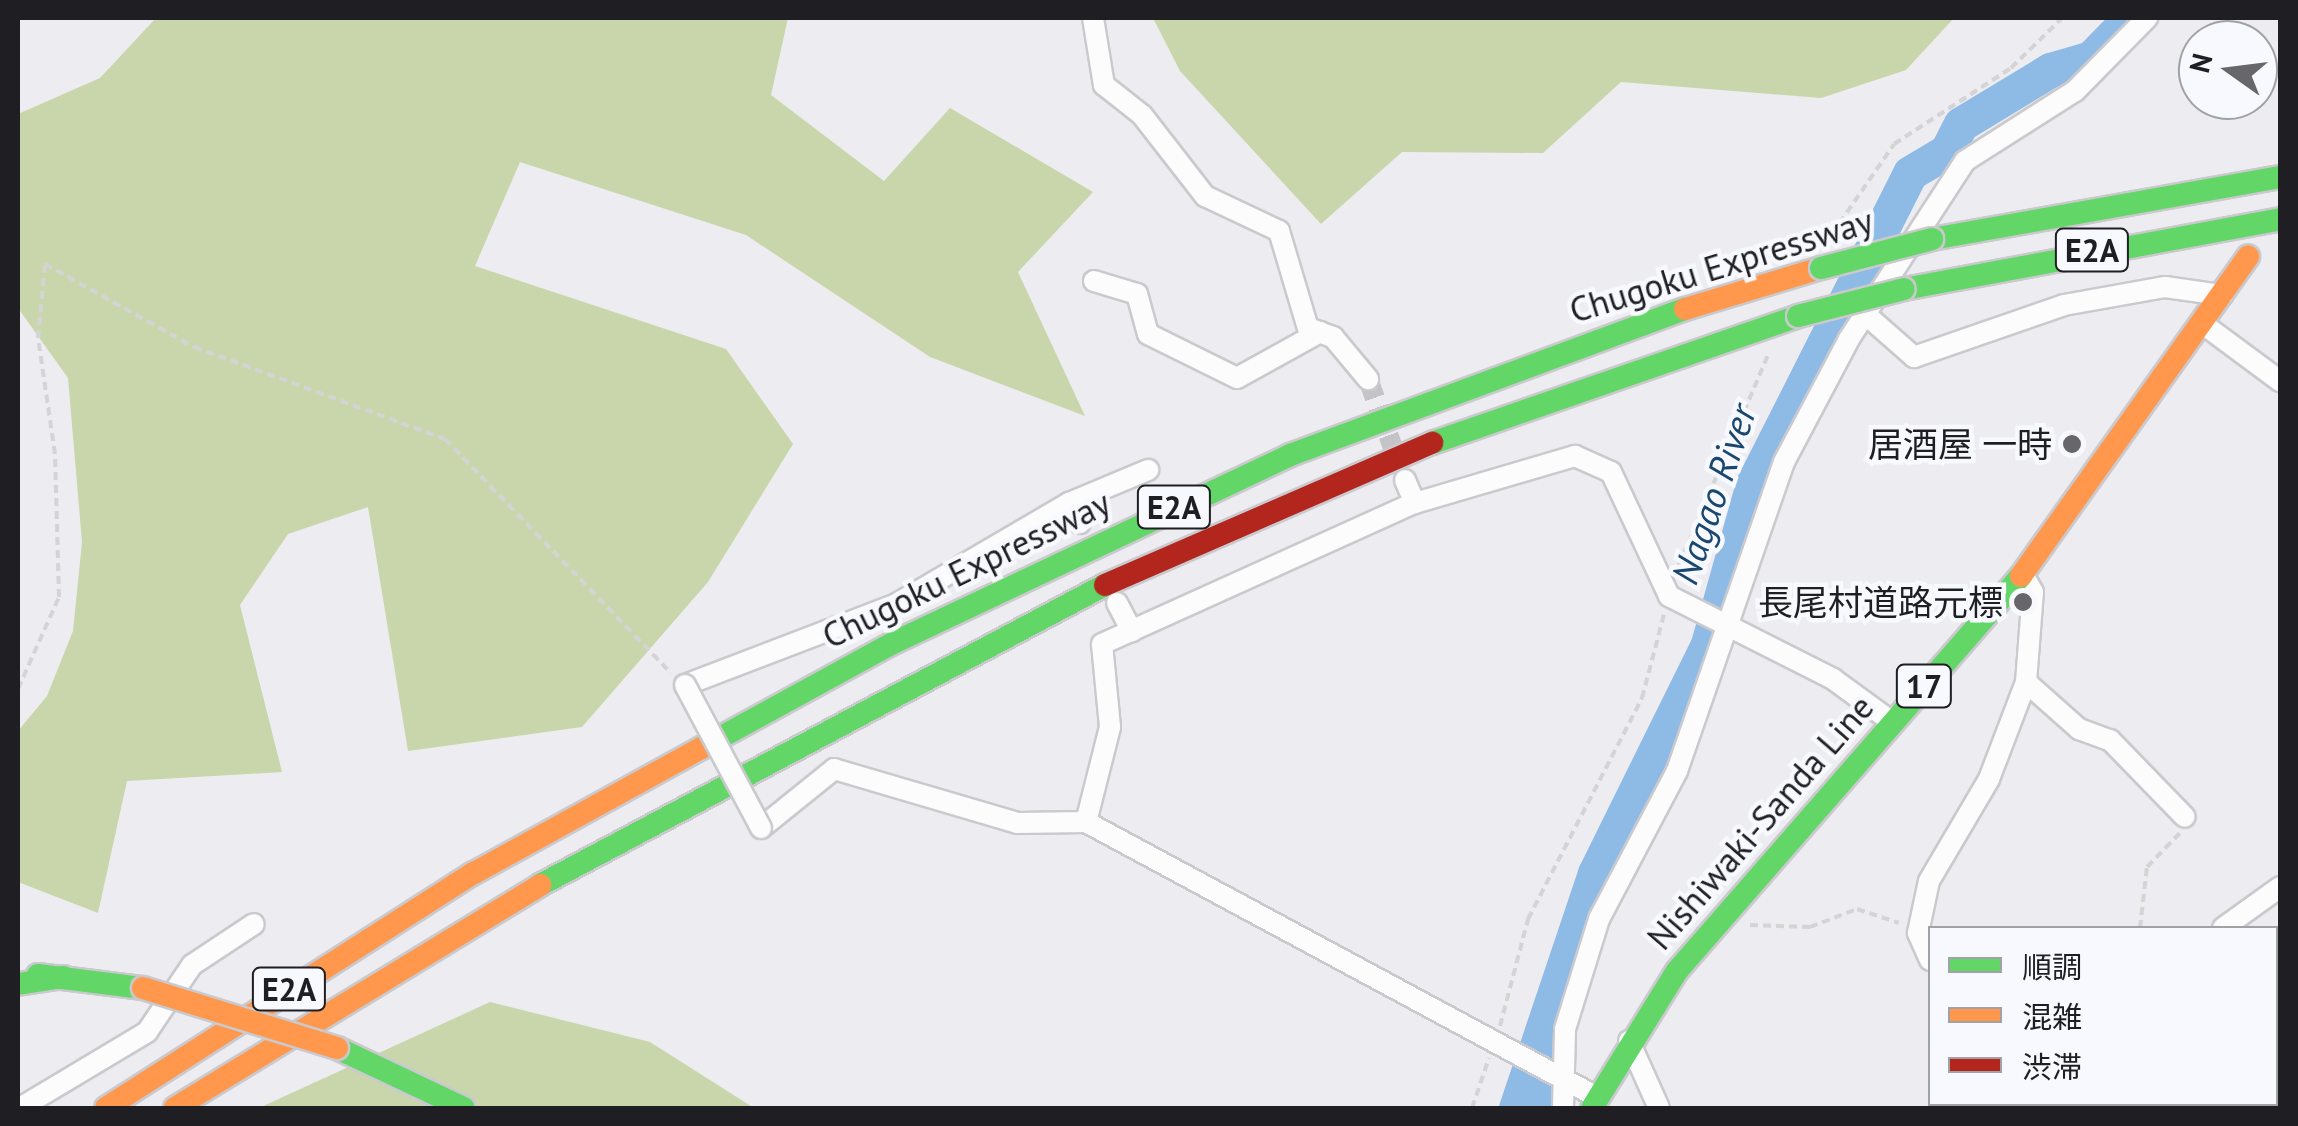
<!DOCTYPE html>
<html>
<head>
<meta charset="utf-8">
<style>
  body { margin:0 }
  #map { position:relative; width:2298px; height:1126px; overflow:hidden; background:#ececf1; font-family:"PT Sans","Noto Sans JP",sans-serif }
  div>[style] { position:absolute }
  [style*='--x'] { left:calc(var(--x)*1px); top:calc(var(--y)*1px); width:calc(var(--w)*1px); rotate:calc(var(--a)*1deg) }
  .forest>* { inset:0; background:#c9d6ab }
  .river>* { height:35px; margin:-17.5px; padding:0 17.5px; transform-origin:17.5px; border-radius:17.5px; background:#8ebae6 }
  .street-tunnel>* { height:20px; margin-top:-10px; transform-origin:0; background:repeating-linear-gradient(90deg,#c3c3c8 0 20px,transparent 0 30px) }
  .path>* { height:4px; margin-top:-2px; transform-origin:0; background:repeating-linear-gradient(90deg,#d4d4d5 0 8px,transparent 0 13px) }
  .roads { filter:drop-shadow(2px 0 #cacace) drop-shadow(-2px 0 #cacace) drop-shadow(0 2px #cacace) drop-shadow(0 -2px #cacace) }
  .street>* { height:20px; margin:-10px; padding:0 10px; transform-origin:10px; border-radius:10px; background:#fcfcfd }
  .fast>* { height:22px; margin:-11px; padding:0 11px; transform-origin:11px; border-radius:11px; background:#63d668 }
  .slow>* { height:22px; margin:-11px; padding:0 11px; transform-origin:11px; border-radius:11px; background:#ff974d }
  .jam>* { height:22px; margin:-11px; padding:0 11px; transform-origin:11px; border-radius:11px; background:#b3261e }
  .bridges { filter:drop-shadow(2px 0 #cacace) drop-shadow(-2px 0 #cacace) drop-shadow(0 2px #cacace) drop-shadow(0 -2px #cacace) }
  .street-bridge>* { height:20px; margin:-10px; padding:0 10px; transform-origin:10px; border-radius:10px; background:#fcfcfd }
  .fast-bridge>* { height:22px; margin:-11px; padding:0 11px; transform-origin:11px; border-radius:11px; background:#63d668 }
  .slow-bridge>* { height:22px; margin:-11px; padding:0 11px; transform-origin:11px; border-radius:11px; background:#ff974d }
  .dots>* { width:28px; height:28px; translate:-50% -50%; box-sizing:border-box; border:5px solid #f7f9fe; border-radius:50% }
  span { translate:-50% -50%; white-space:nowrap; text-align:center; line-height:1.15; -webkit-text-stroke:9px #f7f9fe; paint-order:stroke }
  .shield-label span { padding:2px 8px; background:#f7f9fe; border:2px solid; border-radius:8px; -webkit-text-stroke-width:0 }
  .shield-label { font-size:32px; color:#1f1f23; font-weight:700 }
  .street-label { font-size:35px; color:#1f1f23 }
  .poi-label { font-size:35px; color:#1f1f23 }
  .right { translate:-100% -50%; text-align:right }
  .water-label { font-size:38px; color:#19476f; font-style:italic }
  .frame { position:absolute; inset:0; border:20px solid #1f1f23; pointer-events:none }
  .legend { position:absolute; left:1928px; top:926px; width:350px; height:180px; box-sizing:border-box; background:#f7f9fe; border:2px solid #a1a2a6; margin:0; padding:12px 18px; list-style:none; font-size:30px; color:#1f1f23 }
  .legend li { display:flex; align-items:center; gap:20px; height:50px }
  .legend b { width:50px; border:2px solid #a1a2a6 }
  .north { position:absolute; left:2178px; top:20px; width:100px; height:100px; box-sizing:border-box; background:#f7f9fe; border:2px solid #a1a2a6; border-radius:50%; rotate:284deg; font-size:28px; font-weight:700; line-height:40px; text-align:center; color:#1f1f23 }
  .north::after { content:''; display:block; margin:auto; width:35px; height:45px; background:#67676b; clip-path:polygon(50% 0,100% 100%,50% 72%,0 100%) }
</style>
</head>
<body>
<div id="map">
  <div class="forest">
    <div style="clip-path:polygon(156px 18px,788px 18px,771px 95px,884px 181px,950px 108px,1093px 192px,1018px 272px,1085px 416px,930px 357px,746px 235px,520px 162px,475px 266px,726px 349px,793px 444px,708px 582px,582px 727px,408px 751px,368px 507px,288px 534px,240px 605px,282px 772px,127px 781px,98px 913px,18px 882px,18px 731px,47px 696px,73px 631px,82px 542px,68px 378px,18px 308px,18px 114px,100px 78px)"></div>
    <div style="clip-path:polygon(1153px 18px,1954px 18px,1906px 70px,1821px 98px,1621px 82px,1543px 153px,1402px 152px,1321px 224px,1180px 71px)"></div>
    <div style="clip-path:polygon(490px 1002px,650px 1042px,754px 1108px,259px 1108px)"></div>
  </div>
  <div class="river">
    <div style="--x:1544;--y:1053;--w:55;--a:87.9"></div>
    <div style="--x:1516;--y:1108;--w:248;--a:-71.4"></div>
    <div style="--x:1595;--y:873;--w:255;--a:-63.7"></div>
    <div style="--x:1708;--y:644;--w:166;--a:-74.3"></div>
    <div style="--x:1753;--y:484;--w:348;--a:-63.2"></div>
    <div style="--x:1910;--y:173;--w:43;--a:-30.7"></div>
    <div style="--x:1947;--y:151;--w:30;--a:-63"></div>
    <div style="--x:1961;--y:124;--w:104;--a:-31.2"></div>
    <div style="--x:2050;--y:70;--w:43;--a:-16.3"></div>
    <div style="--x:2091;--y:58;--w:56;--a:-45.7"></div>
  </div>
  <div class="street-tunnel">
    <div style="--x:1368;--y:379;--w:90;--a:70"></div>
  </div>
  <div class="path">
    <div style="--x:1832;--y:234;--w:109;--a:-55.4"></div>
    <div style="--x:1894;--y:144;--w:140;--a:-33"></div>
    <div style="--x:2011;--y:68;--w:71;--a:-44.4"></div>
    <div style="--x:1678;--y:567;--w:230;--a:-67"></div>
    <div style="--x:18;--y:689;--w:101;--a:-66"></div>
    <div style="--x:59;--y:597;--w:143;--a:-91.6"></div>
    <div style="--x:55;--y:454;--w:117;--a:-98.3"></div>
    <div style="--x:38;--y:338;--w:74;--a:-84.6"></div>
    <div style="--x:45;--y:264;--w:171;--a:29.1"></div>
    <div style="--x:194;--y:347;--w:267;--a:20.1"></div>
    <div style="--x:445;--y:439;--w:325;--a:46"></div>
    <div style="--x:1750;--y:925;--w:60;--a:1.9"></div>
    <div style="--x:1810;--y:927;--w:50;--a:-21"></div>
    <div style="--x:1857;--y:909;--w:44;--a:18.4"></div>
    <div style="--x:2140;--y:928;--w:61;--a:-83.5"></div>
    <div style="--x:2147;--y:867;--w:47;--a:-45.9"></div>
    <div style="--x:1500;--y:1026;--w:111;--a:-75.3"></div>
    <div style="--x:1528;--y:919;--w:249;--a:-62.7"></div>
    <div style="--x:1642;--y:698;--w:87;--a:-75.3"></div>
    <div style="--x:1472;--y:1108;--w:53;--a:-71.2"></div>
  </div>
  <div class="roads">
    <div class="street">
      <div style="--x:1093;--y:18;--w:68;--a:80.7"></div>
      <div style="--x:1104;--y:85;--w:48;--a:38.3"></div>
      <div style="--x:1142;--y:115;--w:103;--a:52.1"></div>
      <div style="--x:1205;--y:196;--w:82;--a:25.3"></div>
      <div style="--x:1279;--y:231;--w:101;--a:73.4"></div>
      <div style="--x:1308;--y:328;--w:27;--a:20"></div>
      <div style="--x:1333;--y:337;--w:55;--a:50.2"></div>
      <div style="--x:1094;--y:281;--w:45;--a:16.8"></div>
      <div style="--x:1137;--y:294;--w:41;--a:74.6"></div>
      <div style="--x:1148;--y:334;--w:99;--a:26.3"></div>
      <div style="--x:1237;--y:378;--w:95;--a:-29"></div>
      <div style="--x:1864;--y:313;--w:67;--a:41.3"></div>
      <div style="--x:1914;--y:357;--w:159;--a:-19.1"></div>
      <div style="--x:2064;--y:305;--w:103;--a:-10.1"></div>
      <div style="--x:2165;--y:287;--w:58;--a:8"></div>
      <div style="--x:2203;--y:324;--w:96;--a:36.5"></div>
      <div style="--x:1405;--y:480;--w:25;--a:67"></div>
      <div style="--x:1069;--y:503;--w:86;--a:-22.7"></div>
      <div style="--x:1117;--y:603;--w:32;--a:62"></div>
      <div style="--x:2026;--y:682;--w:71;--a:41.6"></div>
      <div style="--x:2079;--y:729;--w:33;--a:20"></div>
      <div style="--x:2110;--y:740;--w:107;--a:45.8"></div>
      <div style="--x:685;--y:685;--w:225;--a:-20.9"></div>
      <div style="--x:895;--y:605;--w:202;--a:-30.4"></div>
      <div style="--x:1069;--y:503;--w:23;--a:61"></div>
      <div style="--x:1086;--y:822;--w:580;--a:28.29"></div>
      <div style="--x:761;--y:828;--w:94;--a:-38.9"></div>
      <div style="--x:834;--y:769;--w:191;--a:16.4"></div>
      <div style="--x:1017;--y:823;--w:69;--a:-0.8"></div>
      <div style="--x:1086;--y:822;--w:98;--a:-75.8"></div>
      <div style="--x:1110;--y:727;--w:83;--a:-95.5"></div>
      <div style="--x:1102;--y:644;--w:343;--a:-24.3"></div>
      <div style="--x:1415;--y:503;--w:167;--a:-16.4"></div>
      <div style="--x:1575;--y:456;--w:39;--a:24"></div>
      <div style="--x:1611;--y:472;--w:137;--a:64.9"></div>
      <div style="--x:1669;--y:596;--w:184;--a:26.8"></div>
      <div style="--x:1833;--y:679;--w:73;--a:36.1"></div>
      <div style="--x:2223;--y:928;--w:70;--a:-35.7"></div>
      <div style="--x:1930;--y:960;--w:30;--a:-114"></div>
      <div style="--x:1918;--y:933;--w:53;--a:-78.1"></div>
      <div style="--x:1929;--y:881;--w:118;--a:-59.5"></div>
      <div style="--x:1989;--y:779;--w:104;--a:-69.1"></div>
      <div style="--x:2026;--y:682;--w:90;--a:-85.6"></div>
      <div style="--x:2033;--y:592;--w:20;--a:-120"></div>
      <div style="--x:1629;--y:1041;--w:73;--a:65.9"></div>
      <div style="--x:2076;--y:1104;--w:7;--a:34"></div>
      <div style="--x:20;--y:1108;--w:148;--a:-30.9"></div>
      <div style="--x:147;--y:1032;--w:81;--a:-56.1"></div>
      <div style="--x:192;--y:965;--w:74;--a:-33.5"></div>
      <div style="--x:1563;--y:1108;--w:79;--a:-88.5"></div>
      <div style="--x:1565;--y:1029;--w:115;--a:-72.8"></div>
      <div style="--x:1599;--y:919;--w:167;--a:-62.2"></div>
      <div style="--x:1677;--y:771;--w:327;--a:-70.9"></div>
      <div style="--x:1784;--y:462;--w:139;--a:-62.1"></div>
      <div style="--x:1849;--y:339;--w:212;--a:-56.9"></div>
      <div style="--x:1965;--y:161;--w:130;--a:-32.5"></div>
      <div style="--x:2075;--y:91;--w:103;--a:-45.4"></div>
    </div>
    <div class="fast">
      <div style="--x:1932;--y:239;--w:353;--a:-10.1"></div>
      <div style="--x:1904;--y:289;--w:382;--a:-10.5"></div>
      <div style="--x:1432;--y:443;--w:387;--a:-19.1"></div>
      <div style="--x:701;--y:748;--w:221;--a:-28.7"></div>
      <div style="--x:895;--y:642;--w:437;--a:-25.3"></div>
      <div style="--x:1290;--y:455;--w:421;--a:-20.3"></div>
      <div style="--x:540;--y:885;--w:640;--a:-27.97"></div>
      <div style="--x:38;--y:975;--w:106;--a:7.1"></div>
      <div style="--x:18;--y:984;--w:46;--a:-8.8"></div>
      <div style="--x:337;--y:1048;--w:140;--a:25.3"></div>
      <div style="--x:1592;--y:1108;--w:161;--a:-58.2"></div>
      <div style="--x:1677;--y:971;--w:524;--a:-48.95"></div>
    </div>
    <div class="slow">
      <div style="--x:1685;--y:309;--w:142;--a:-16.8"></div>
      <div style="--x:2021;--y:576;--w:392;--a:-54.6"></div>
      <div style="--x:106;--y:1108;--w:437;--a:-32.6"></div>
      <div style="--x:474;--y:873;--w:259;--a:-28.8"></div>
      <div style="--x:175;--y:1108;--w:428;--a:-31.4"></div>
    </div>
    <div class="jam">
      <div style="--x:1105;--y:585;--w:357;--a:-23.5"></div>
    </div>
  </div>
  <div class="bridges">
    <div class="street-bridge">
      <div style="--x:685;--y:685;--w:162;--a:62"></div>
    </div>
    <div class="fast-bridge">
      <div style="--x:1821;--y:268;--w:115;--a:-14.6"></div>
      <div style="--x:1798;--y:316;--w:109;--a:-14.3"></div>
    </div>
    <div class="slow-bridge">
      <div style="--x:143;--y:988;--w:203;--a:17.2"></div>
    </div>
  </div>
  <div class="dots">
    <div style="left:2072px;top:444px;background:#67676b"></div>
    <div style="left:2023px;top:602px;background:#67676b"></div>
  </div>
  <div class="shield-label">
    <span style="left:2092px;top:250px">E2A</span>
    <span style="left:1174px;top:507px">E2A</span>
    <span style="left:1924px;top:686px">17</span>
    <span style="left:289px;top:989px">E2A</span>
  </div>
  <div class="street-label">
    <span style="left:1721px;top:265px;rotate:-17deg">Chugoku Expressway</span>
    <span style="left:966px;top:569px;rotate:-26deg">Chugoku Expressway</span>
    <span style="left:1760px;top:822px;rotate:-49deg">Nishiwaki-Sanda Line</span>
  </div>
  <div class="poi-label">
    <span class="right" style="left:2052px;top:444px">居酒屋 一時</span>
    <span class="right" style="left:2003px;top:602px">長尾村道路元標</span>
  </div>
  <div class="water-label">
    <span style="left:1713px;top:494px;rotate:-71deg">Nagao River</span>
  </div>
  <div class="frame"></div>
  <ul class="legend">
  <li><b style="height:12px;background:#63d668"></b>順調</li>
  <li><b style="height:12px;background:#ff974d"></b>混雑</li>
  <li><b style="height:12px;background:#b3261e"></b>渋滞</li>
  </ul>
  <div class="north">N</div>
</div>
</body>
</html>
